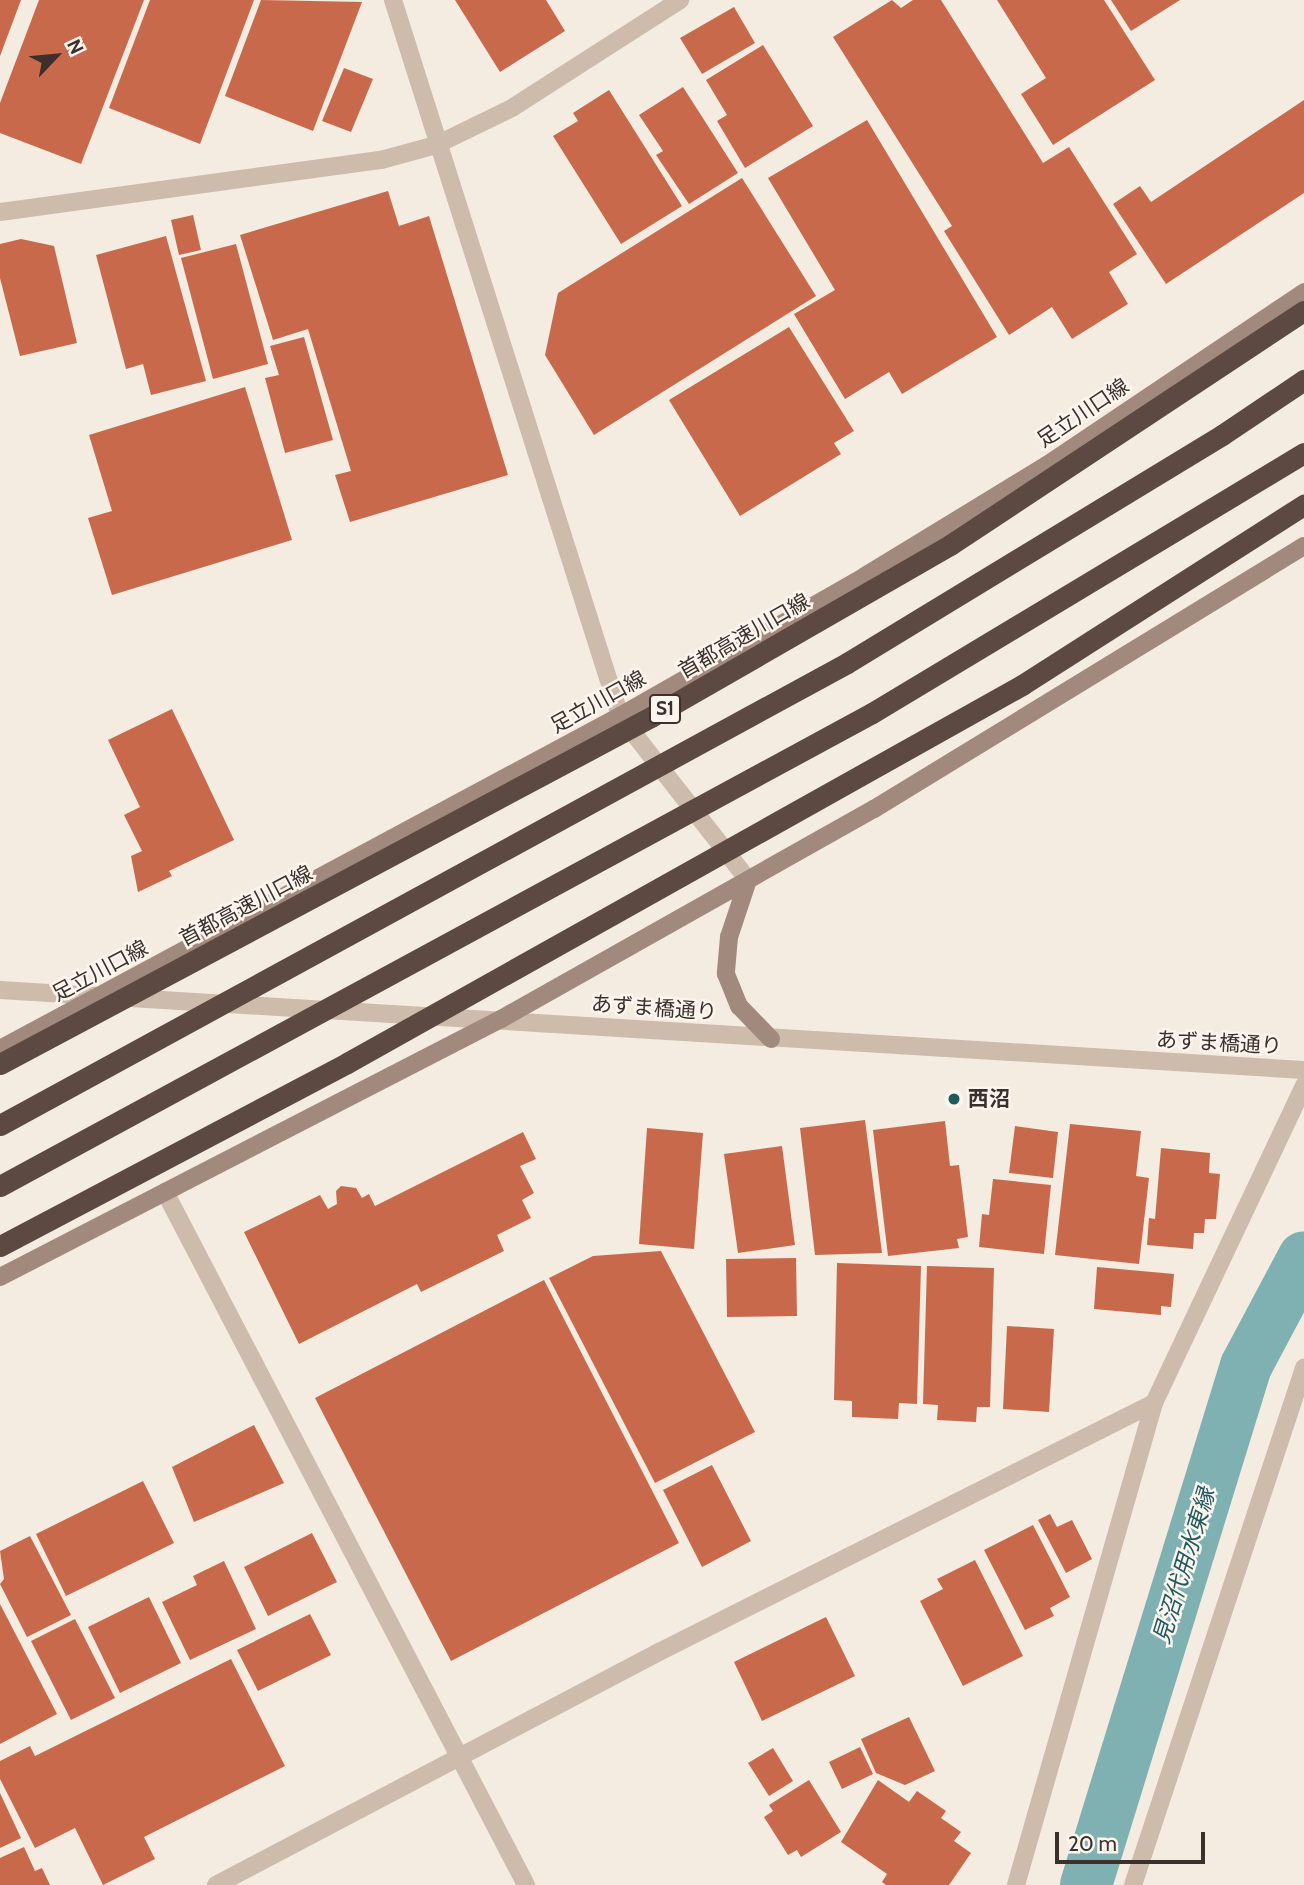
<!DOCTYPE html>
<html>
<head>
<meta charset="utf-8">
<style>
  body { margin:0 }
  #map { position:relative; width:1304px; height:1885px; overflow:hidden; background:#f4ebe1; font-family:Cabin,"Noto Sans JP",sans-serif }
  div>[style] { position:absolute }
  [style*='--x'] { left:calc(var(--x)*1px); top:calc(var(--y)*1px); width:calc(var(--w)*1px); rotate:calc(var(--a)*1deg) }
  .canal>* { height:52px; margin:-26px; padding:0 26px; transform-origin:26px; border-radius:26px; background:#7fb0b2 }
  .building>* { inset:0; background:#c8694b }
  .minor>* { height:18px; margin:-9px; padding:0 9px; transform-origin:9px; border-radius:9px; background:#cdbbac }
  .tertiary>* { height:18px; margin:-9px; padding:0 9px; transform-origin:9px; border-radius:9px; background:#cdbbac }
  .secondary>* { height:18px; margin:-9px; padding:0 9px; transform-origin:9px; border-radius:9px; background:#a18a7d }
  .motorway>* { height:21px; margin:-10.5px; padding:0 10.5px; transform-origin:10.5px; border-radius:10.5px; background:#5c4a42 }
  .motorway-bridge>* { height:21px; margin:-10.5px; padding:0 10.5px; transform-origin:10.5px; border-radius:10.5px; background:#5c4a42 }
  .dots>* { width:19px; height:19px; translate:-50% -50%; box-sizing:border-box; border:4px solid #fbf5ee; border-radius:50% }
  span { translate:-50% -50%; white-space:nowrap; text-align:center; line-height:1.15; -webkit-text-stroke:5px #fbf5ee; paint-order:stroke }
  .shield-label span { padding:2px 5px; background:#fbf5ee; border:2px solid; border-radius:5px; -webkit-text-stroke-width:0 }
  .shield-label { font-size:19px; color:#3b302b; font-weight:700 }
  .street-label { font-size:21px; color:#3b302b }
  .poi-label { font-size:21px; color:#3b302b; font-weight:700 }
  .left { translate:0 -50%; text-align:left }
  .water-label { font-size:23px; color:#1f5a5e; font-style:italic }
  .north { position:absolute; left:21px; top:21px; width:70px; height:70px; -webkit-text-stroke:5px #fbf5ee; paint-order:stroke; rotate:64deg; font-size:19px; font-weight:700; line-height:28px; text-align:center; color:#3b302b }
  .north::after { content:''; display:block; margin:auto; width:24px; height:32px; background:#3b302b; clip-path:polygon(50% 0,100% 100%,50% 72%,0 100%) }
  .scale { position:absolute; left:1055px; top:1832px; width:150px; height:32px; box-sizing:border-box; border:4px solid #3b302b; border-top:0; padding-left:9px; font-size:21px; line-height:24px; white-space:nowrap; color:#3b302b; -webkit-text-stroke:5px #fbf5ee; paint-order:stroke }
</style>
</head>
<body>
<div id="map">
  <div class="canal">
    <div style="--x:1086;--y:1885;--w:543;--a:-72.87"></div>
    <div style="--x:1246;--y:1366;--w:123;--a:-62"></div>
  </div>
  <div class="building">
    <div style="clip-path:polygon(0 0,21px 0,0 56px)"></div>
    <div style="clip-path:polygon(39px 0,144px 0,81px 164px,0 133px,0 103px)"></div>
    <div style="clip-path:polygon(150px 0,254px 0,200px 144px,109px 108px)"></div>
    <div style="clip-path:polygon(261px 0,362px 2px,313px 131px,225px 96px)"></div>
    <div style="clip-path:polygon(455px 0,546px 0,565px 31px,500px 72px)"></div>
    <div style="clip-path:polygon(892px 0,901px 8px,913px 0,941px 0,1043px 163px,1069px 147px,1137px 254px,1109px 272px,1128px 304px,1072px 339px,1052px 307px,1009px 335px,944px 231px,952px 226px,833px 37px)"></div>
    <div style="clip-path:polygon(997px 0,1104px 0,1155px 80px,1053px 145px,1021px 94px,1046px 78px)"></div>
    <div style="clip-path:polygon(1111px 0,1180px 0,1131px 31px)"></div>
    <div style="clip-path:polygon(734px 7px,755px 43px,702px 74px,680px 38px)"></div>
    <div style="clip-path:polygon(763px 45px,813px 126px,745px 168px,717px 121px,727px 115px,706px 80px)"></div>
    <div style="clip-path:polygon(344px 68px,373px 79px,351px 132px,322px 121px)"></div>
    <div style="clip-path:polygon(683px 87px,738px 173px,689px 204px,656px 155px,663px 151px,639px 115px)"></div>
    <div style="clip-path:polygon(609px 90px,682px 206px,621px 244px,553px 136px,578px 121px,573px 113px)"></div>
    <div style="clip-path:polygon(1304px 100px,1304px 193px,1166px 284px,1113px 204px,1140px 186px,1151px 202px)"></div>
    <div style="clip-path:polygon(867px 120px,997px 337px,902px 394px,889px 372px,845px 399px,794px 314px,835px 290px,768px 178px)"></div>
    <div style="clip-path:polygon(742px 178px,816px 296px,594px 435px,545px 355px,558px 293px)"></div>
    <div style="clip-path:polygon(388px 191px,399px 226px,429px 216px,508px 475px,350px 522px,335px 475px,351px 471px,308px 329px,273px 340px,240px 235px)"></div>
    <div style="clip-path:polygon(193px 215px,201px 250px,179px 255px,171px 220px)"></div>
    <div style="clip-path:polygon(166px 236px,206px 381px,151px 395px,143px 364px,126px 369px,96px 255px)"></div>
    <div style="clip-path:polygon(21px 239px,54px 246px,77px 343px,20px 356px,0 278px,0 244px)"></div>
    <div style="clip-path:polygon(236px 244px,268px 364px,213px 379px,181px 258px)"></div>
    <div style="clip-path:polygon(789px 327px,854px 431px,834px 443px,841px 454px,740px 516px,669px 400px)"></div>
    <div style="clip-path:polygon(304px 337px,333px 440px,285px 453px,265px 378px,279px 375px,270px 346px)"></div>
    <div style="clip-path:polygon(245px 387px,292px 540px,112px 595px,88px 518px,112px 511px,89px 435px)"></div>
    <div style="clip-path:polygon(172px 709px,234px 840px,169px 871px,172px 876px,138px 892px,131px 856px,142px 851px,124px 815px,140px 807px,108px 740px)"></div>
    <div style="clip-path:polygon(865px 1120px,882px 1253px,815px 1255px,800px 1128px)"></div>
    <div style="clip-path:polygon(945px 1121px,950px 1166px,959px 1165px,968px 1237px,957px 1239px,959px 1248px,888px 1256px,873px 1130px)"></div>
    <div style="clip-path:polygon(1070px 1124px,1141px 1131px,1136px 1176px,1149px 1178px,1139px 1264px,1055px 1255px)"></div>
    <div style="clip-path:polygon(1015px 1126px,1058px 1132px,1053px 1178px,1009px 1173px)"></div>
    <div style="clip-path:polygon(647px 1128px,703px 1133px,694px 1249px,639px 1244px)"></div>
    <div style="clip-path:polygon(523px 1132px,536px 1159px,520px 1166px,534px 1193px,522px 1200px,531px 1218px,497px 1235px,504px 1251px,421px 1292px,417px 1284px,299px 1344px,244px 1232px,320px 1195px,328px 1209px,337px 1204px,336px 1191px,341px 1186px,356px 1188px,362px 1198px,369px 1194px,375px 1206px)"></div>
    <div style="clip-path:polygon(782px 1146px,795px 1245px,738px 1253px,724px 1154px)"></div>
    <div style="clip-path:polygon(1161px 1148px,1210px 1153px,1209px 1173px,1220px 1174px,1216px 1219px,1205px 1219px,1204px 1233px,1194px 1233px,1193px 1249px,1147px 1245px,1149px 1218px,1155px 1219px)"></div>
    <div style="clip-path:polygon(993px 1179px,1051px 1185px,1044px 1254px,979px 1247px,982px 1214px,989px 1215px)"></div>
    <div style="clip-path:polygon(661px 1251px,755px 1432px,655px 1483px,549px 1278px,593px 1256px)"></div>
    <div style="clip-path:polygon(796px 1258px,797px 1316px,727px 1317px,726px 1259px)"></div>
    <div style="clip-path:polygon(837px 1263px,921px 1266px,917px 1404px,899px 1403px,898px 1419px,852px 1417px,852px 1401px,834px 1400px)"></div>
    <div style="clip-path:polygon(927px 1266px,994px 1268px,990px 1407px,977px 1407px,976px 1422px,937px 1420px,938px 1405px,923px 1404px)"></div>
    <div style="clip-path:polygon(1097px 1267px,1174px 1274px,1171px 1307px,1161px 1306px,1161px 1315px,1094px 1309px)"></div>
    <div style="clip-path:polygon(544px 1280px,679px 1543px,451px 1661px,315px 1398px)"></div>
    <div style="clip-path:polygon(1007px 1326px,1054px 1329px,1049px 1412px,1003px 1409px)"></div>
    <div style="clip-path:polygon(254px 1425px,284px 1483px,194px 1522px,172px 1467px)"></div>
    <div style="clip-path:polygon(712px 1465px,751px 1541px,702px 1567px,663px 1490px)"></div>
    <div style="clip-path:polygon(143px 1481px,174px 1543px,66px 1596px,36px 1534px)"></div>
    <div style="clip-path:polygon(1050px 1514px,1057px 1527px,1072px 1520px,1092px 1559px,1066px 1573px,1038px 1520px)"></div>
    <div style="clip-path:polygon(1033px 1525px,1070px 1597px,1050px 1608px,1054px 1616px,1025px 1630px,984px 1550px)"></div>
    <div style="clip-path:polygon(312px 1533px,337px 1582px,268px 1616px,244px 1567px)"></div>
    <div style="clip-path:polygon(30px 1536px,71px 1615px,27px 1637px,0 1584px,4px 1579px,0 1551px)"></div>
    <div style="clip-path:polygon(975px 1560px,1023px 1656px,963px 1686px,920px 1601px,943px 1589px,937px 1579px)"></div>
    <div style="clip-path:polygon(224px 1561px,256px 1629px,190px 1660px,162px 1602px,197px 1585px,193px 1576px)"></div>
    <div style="clip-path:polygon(149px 1597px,181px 1663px,120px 1693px,88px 1627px)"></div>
    <div style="clip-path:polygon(0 1604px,57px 1714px,0 1744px)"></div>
    <div style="clip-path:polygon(310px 1614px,331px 1655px,258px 1691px,237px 1650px)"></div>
    <div style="clip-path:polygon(826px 1617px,855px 1676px,762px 1721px,734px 1662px)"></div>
    <div style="clip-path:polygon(75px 1619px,115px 1698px,71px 1720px,31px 1641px)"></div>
    <div style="clip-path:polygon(231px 1659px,285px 1766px,144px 1837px,155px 1859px,103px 1885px,75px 1828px,35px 1848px,0 1779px,0 1761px,30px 1746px,35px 1756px)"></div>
    <div style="clip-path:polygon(909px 1717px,935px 1771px,905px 1785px,876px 1773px,861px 1739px)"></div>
    <div style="clip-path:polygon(860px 1747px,873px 1774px,842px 1789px,829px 1762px)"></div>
    <div style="clip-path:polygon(773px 1748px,793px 1781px,769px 1796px,748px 1763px)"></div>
    <div style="clip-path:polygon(809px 1780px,841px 1832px,801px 1857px,797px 1850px,788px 1855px,764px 1817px,773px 1811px,769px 1805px)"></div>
    <div style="clip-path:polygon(878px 1780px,909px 1802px,917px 1791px,946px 1811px,941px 1818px,961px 1832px,954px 1841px,971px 1853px,949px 1885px,886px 1885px,882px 1882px,887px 1874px,841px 1842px)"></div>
    <div style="clip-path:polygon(0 1793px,21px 1838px,0 1848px)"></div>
    <div style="clip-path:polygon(24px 1847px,35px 1871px,42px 1868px,50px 1885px,0 1885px,0 1858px)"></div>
  </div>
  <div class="minor">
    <div style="--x:165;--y:1192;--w:781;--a:62.48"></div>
    <div style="--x:1016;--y:1885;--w:501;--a:-74.02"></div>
    <div style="--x:1154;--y:1403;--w:352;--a:-64.7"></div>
    <div style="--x:1133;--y:1885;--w:545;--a:-71.7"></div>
  </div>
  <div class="tertiary">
    <div style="--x:393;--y:0;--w:751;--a:72.41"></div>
    <div style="--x:620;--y:716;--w:208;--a:52"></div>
    <div style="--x:0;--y:212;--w:385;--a:-7.8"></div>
    <div style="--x:381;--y:160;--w:57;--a:-15.3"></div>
    <div style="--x:436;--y:145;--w:85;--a:-26"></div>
    <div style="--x:512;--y:108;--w:200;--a:-32.7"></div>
    <div style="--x:0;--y:990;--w:1306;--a:3.51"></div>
    <div style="--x:216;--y:1885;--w:501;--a:-27.74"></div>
    <div style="--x:659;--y:1652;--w:554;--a:-26.7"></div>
  </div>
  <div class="secondary">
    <div style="--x:748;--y:880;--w:60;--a:108.4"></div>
    <div style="--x:729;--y:937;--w:37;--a:95"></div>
    <div style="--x:726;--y:974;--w:35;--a:68"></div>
    <div style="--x:739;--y:1006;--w:46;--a:45.9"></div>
    <div style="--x:0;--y:1049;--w:704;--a:-28.24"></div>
    <div style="--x:620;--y:716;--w:282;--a:-29.7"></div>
    <div style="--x:865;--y:576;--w:213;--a:-31.4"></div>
    <div style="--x:1047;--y:465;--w:310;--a:-33.9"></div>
    <div style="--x:0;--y:1277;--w:564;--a:-27.25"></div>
    <div style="--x:501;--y:1019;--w:428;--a:-29.4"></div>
    <div style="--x:874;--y:809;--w:504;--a:-31.45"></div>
  </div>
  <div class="motorway">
    <div style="--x:1222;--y:435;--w:99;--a:-33.9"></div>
    <div style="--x:872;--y:713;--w:504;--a:-31.04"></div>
  </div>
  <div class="motorway-bridge">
    <div style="--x:0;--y:1064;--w:738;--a:-28.06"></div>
    <div style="--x:651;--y:717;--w:345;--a:-29.9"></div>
    <div style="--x:950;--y:545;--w:424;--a:-33.5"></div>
    <div style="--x:0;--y:1125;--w:965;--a:-28.61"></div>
    <div style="--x:847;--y:663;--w:439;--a:-31.3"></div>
    <div style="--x:0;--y:1186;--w:992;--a:-28.48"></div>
    <div style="--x:0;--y:1246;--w:392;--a:-27.8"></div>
    <div style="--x:347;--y:1063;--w:774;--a:-29.25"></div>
    <div style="--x:1022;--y:685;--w:335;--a:-32.6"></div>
  </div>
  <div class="dots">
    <div style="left:954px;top:1099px;background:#1f5a5e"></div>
  </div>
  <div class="shield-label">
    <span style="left:665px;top:709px">S1</span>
  </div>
  <div class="street-label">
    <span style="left:1083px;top:413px;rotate:-34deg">足立川口線</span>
    <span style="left:744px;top:636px;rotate:-30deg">首都高速川口線</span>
    <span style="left:598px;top:702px;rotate:-29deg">足立川口線</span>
    <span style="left:246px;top:906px;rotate:-28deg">首都高速川口線</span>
    <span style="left:100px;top:971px;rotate:-28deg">足立川口線</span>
    <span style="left:654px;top:1008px;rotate:4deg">あずま橋通り</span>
    <span style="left:1219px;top:1043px;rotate:3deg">あずま橋通り</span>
  </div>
  <div class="poi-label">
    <span class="left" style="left:968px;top:1099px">西沼</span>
  </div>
  <div class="water-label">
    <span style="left:1184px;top:1566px;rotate:-73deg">見沼代用水東縁</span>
  </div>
  <div class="north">N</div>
  <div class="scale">20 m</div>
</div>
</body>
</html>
